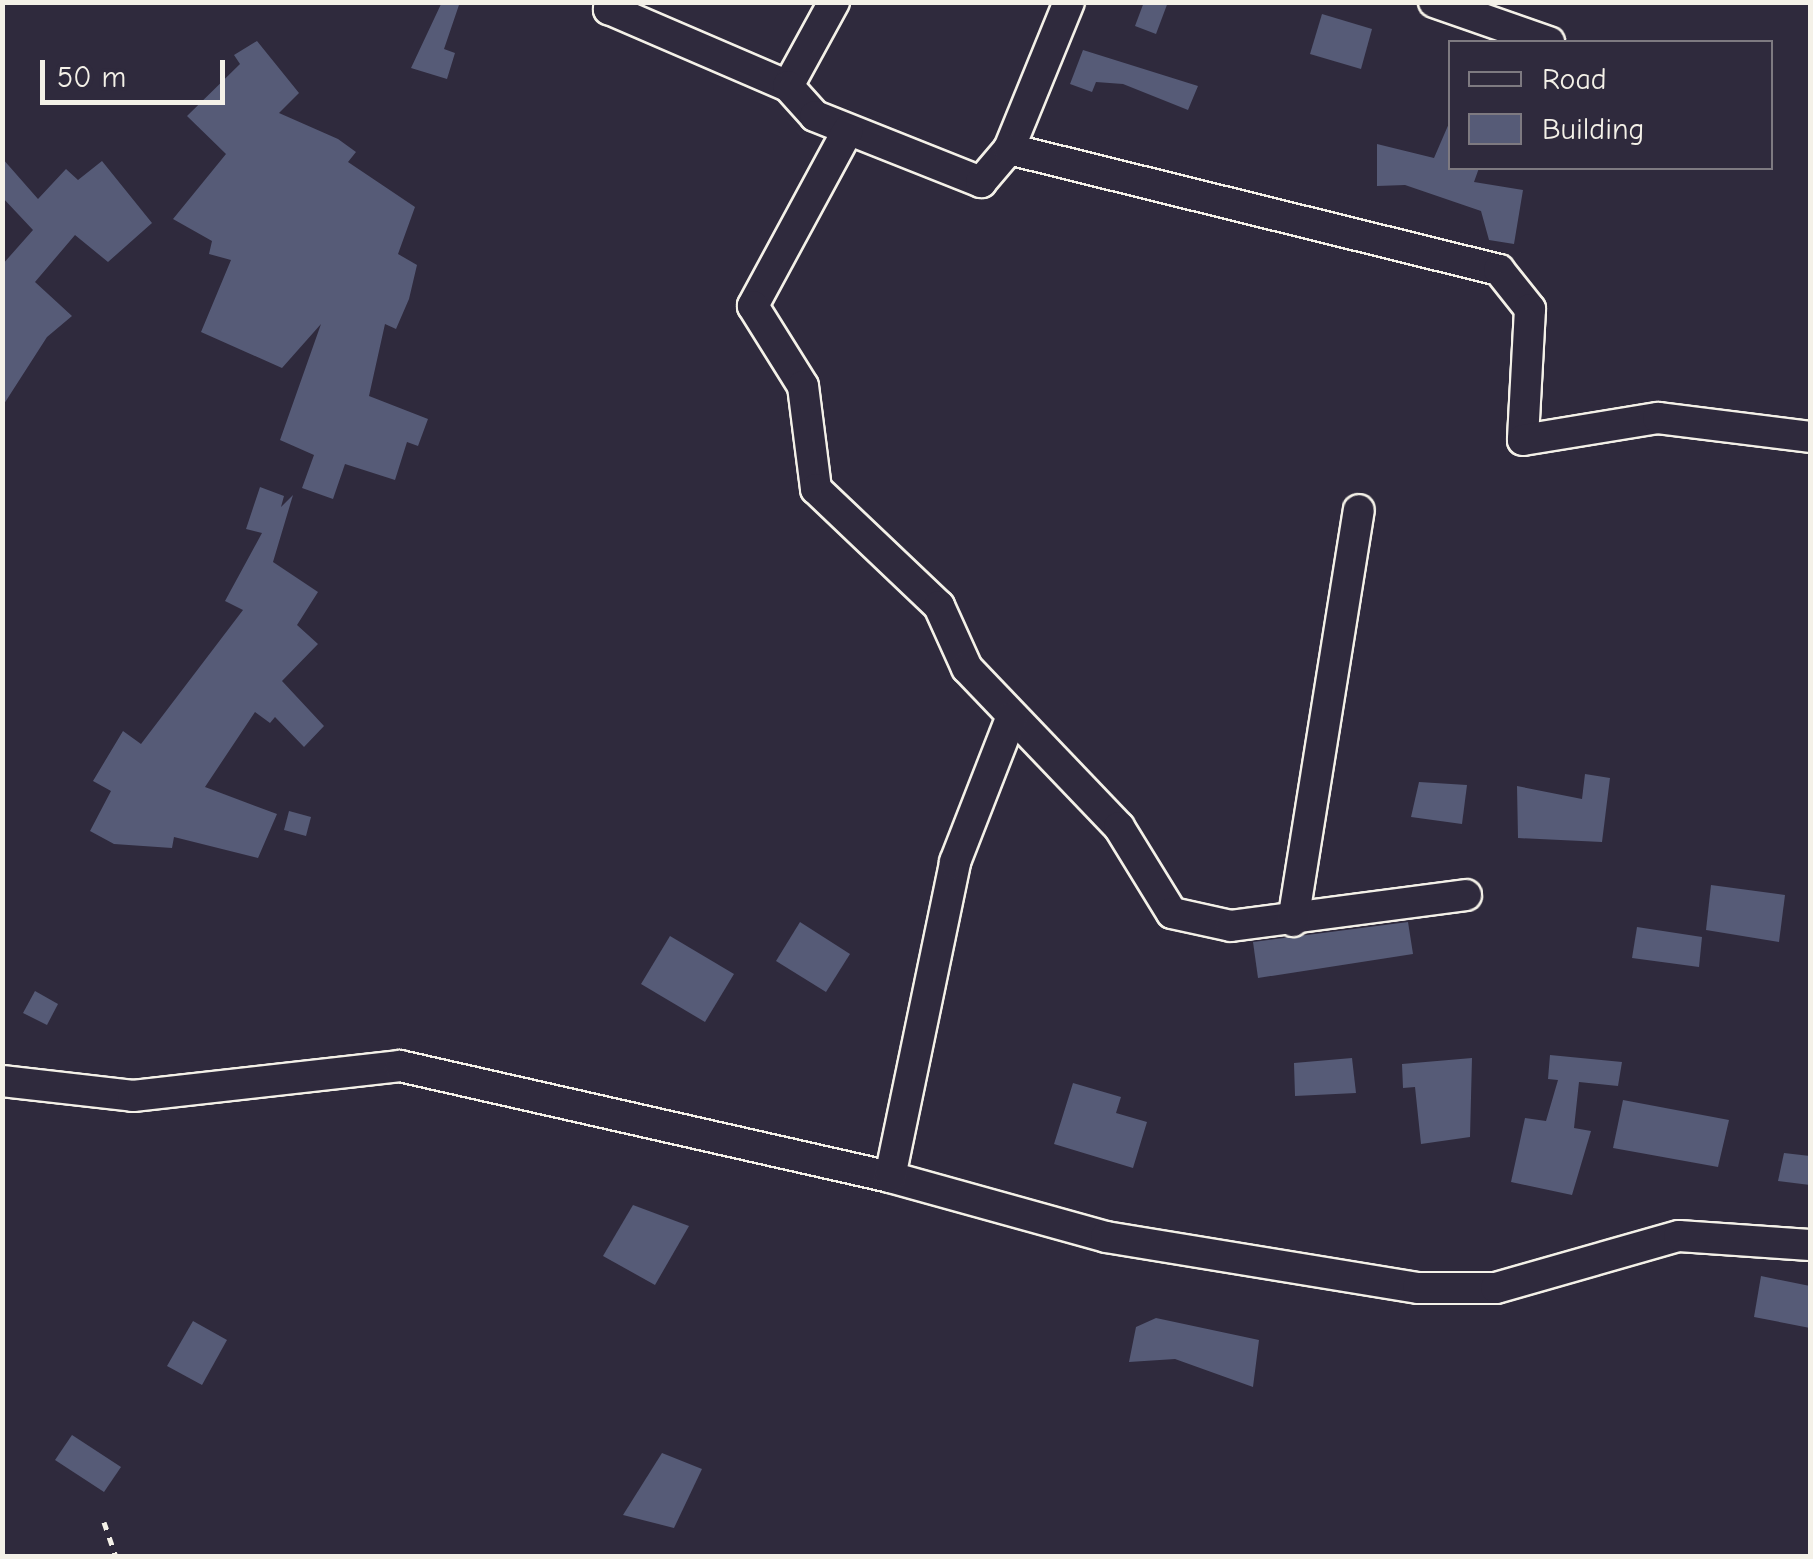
<!DOCTYPE html>
<html>
<head>
<meta charset="utf-8">
<style>
  body { margin:0 }
  #map { position:relative; width:1813px; height:1559px; overflow:hidden; background:#2f2a3d; font-family:"Comic Neue",sans-serif }
  div>[style] { position:absolute }
  [style*='--x'] { left:calc(var(--x)*1px); top:calc(var(--y)*1px); width:calc(var(--w)*1px); rotate:calc(var(--a)*1deg) }
  .building>* { inset:0; background:#565b77 }
  .path>* { height:5px; margin-top:-2.5px; transform-origin:0; background:repeating-linear-gradient(90deg,#f4f1e8 0 8px,transparent 0 16px) }
  .roads { filter:drop-shadow(2px 0 #f4f1e8) drop-shadow(-2px 0 #f4f1e8) drop-shadow(0 2px #f4f1e8) drop-shadow(0 -2px #f4f1e8) }
  .minor>* { height:30px; margin:-15px; padding:0 15px; transform-origin:15px; border-radius:15px; background:#2f2a3d }
  span { translate:-50% -50%; white-space:nowrap; text-align:center; line-height:1.15; -webkit-text-stroke:10px #2f2a3d; paint-order:stroke }
  .frame { position:absolute; inset:0; border:5px solid #f4f1e8; pointer-events:none }
  .legend { position:absolute; left:1448px; top:40px; width:325px; height:130px; box-sizing:border-box; background:#2f2a3d; border:2px solid #7e7a81; margin:0; padding:12px 18px; list-style:none; font-size:30px; color:#f4f1e8 }
  .legend li { display:flex; align-items:center; gap:20px; height:50px }
  .legend b { width:50px; border:2px solid #7e7a81 }
  .scale { position:absolute; left:40px; top:60px; width:185px; height:45px; box-sizing:border-box; border:5px solid #f4f1e8; border-top:0; padding-left:12px; font-size:30px; line-height:35px; white-space:nowrap; color:#f4f1e8; -webkit-text-stroke:8px #2f2a3d; paint-order:stroke }
</style>
</head>
<body>
<div id="map">
  <div class="building">
    <div style="clip-path:polygon(442px 2px,460px 2px,444px 49px,455px 53px,447px 79px,411px 68px)"></div>
    <div style="clip-path:polygon(1144px 2px,1168px 2px,1156px 34px,1135px 26px)"></div>
    <div style="clip-path:polygon(1322px 14px,1372px 29px,1361px 69px,1310px 54px)"></div>
    <div style="clip-path:polygon(257px 41px,299px 93px,279px 113px,338px 139px,356px 152px,348px 162px,415px 207px,398px 254px,417px 265px,409px 299px,396px 329px,385px 324px,369px 396px,428px 419px,418px 446px,407px 442px,395px 480px,345px 464px,333px 499px,302px 488px,314px 455px,280px 440px,321px 324px,282px 368px,201px 332px,231px 260px,209px 254px,212px 241px,173px 219px,226px 154px,187px 116px,240px 64px,234px 55px)"></div>
    <div style="clip-path:polygon(1083px 50px,1198px 86px,1188px 110px,1123px 84px,1096px 82px,1092px 92px,1070px 84px)"></div>
    <div style="clip-path:polygon(1450px 121px,1450px 168px,1479px 168px,1474px 182px,1523px 190px,1514px 244px,1489px 240px,1481px 211px,1405px 185px,1377px 186px,1377px 144px,1434px 158px)"></div>
    <div style="clip-path:polygon(2px 158px,38px 199px,66px 169px,78px 180px,102px 161px,152px 223px,108px 262px,75px 235px,35px 282px,72px 316px,47px 337px,2px 407px,2px 265px,33px 230px,2px 197px)"></div>
    <div style="clip-path:polygon(260px 487px,284px 496px,281px 507px,293px 495px,273px 562px,318px 592px,297px 625px,318px 644px,282px 681px,324px 726px,304px 747px,275px 717px,270px 723px,255px 712px,205px 787px,277px 814px,258px 858px,174px 837px,172px 848px,114px 844px,90px 831px,111px 791px,93px 781px,123px 731px,141px 744px,243px 610px,225px 601px,262px 533px,246px 529px)"></div>
    <div style="clip-path:polygon(1585px 774px,1610px 778px,1602px 842px,1518px 838px,1517px 786px,1582px 799px)"></div>
    <div style="clip-path:polygon(1419px 782px,1467px 785px,1462px 824px,1411px 817px)"></div>
    <div style="clip-path:polygon(289px 811px,311px 817px,306px 836px,284px 830px)"></div>
    <div style="clip-path:polygon(1711px 885px,1785px 895px,1779px 942px,1706px 930px)"></div>
    <div style="clip-path:polygon(800px 922px,850px 954px,826px 992px,776px 961px)"></div>
    <div style="clip-path:polygon(1408px 922px,1413px 954px,1258px 978px,1253px 942px)"></div>
    <div style="clip-path:polygon(1637px 927px,1702px 937px,1699px 967px,1632px 958px)"></div>
    <div style="clip-path:polygon(670px 936px,734px 974px,705px 1022px,641px 984px)"></div>
    <div style="clip-path:polygon(35px 991px,58px 1004px,47px 1025px,23px 1013px)"></div>
    <div style="clip-path:polygon(1550px 1055px,1622px 1062px,1618px 1086px,1579px 1082px,1574px 1128px,1591px 1131px,1572px 1195px,1511px 1182px,1525px 1118px,1546px 1121px,1558px 1080px,1548px 1079px)"></div>
    <div style="clip-path:polygon(1352px 1058px,1356px 1093px,1295px 1096px,1294px 1063px)"></div>
    <div style="clip-path:polygon(1472px 1058px,1470px 1137px,1421px 1144px,1415px 1087px,1403px 1088px,1402px 1064px)"></div>
    <div style="clip-path:polygon(1073px 1083px,1121px 1097px,1116px 1113px,1147px 1122px,1133px 1168px,1054px 1144px)"></div>
    <div style="clip-path:polygon(1623px 1100px,1729px 1120px,1718px 1167px,1613px 1148px)"></div>
    <div style="clip-path:polygon(1784px 1153px,1810px 1156px,1810px 1185px,1778px 1181px)"></div>
    <div style="clip-path:polygon(633px 1205px,689px 1226px,655px 1285px,603px 1256px)"></div>
    <div style="clip-path:polygon(1761px 1276px,1810px 1286px,1810px 1328px,1754px 1317px)"></div>
    <div style="clip-path:polygon(1156px 1318px,1259px 1340px,1253px 1387px,1175px 1359px,1129px 1362px,1136px 1327px)"></div>
    <div style="clip-path:polygon(193px 1321px,227px 1340px,202px 1385px,167px 1366px)"></div>
    <div style="clip-path:polygon(72px 1435px,121px 1467px,104px 1492px,55px 1460px)"></div>
    <div style="clip-path:polygon(662px 1453px,702px 1469px,674px 1528px,623px 1515px)"></div>
  </div>
  <div class="path">
    <div style="--x:104;--y:1522;--w:36;--a:71"></div>
  </div>
  <div class="roads">
    <div class="minor">
      <div style="--x:612;--y:2;--w:8;--a:113"></div>
      <div style="--x:609;--y:9;--w:195;--a:23.3"></div>
      <div style="--x:788;--y:86;--w:96;--a:-61.3"></div>
      <div style="--x:1434;--y:2;--w:122;--a:19.2"></div>
      <div style="--x:788;--y:86;--w:40;--a:48"></div>
      <div style="--x:815;--y:116;--w:179;--a:21.7"></div>
      <div style="--x:981;--y:182;--w:43;--a:-49.7"></div>
      <div style="--x:1009;--y:149;--w:159;--a:-67.8"></div>
      <div style="--x:848;--y:130;--w:200;--a:118.4"></div>
      <div style="--x:753;--y:306;--w:94;--a:58"></div>
      <div style="--x:803;--y:386;--w:104;--a:82.8"></div>
      <div style="--x:816;--y:489;--w:170;--a:43.6"></div>
      <div style="--x:939;--y:606;--w:68;--a:65.7"></div>
      <div style="--x:967;--y:668;--w:220;--a:46.3"></div>
      <div style="--x:1119;--y:827;--w:101;--a:58.4"></div>
      <div style="--x:1172;--y:913;--w:60;--a:12.4"></div>
      <div style="--x:1231;--y:926;--w:237;--a:-7.5"></div>
      <div style="--x:1009;--y:149;--w:505;--a:13.87"></div>
      <div style="--x:1499;--y:270;--w:50;--a:51.5"></div>
      <div style="--x:1530;--y:309;--w:131;--a:93.1"></div>
      <div style="--x:1523;--y:440;--w:137;--a:-9.3"></div>
      <div style="--x:1658;--y:418;--w:153;--a:7.1"></div>
      <div style="--x:1293;--y:921;--w:416;--a:-80.9"></div>
      <div style="--x:2;--y:1081;--w:132;--a:6.5"></div>
      <div style="--x:133;--y:1096;--w:269;--a:-6.4"></div>
      <div style="--x:400;--y:1066;--w:502;--a:12.76"></div>
      <div style="--x:890;--y:1177;--w:224;--a:15.5"></div>
      <div style="--x:1106;--y:1237;--w:316;--a:9.3"></div>
      <div style="--x:1418;--y:1288;--w:78;--a:0"></div>
      <div style="--x:1496;--y:1288;--w:190;--a:-15.9"></div>
      <div style="--x:1679;--y:1236;--w:131;--a:3.9"></div>
      <div style="--x:890;--y:1177;--w:322;--a:-78.3"></div>
      <div style="--x:955;--y:862;--w:155;--a:-68.7"></div>
    </div>
  </div>
  <div class="frame"></div>
  <ul class="legend">
  <li><b style="height:12px;background:#2f2a3d"></b>Road</li>
  <li><b style="height:28px;background:#565b77"></b>Building</li>
  </ul>
  <div class="scale">50 m</div>
</div>
</body>
</html>
